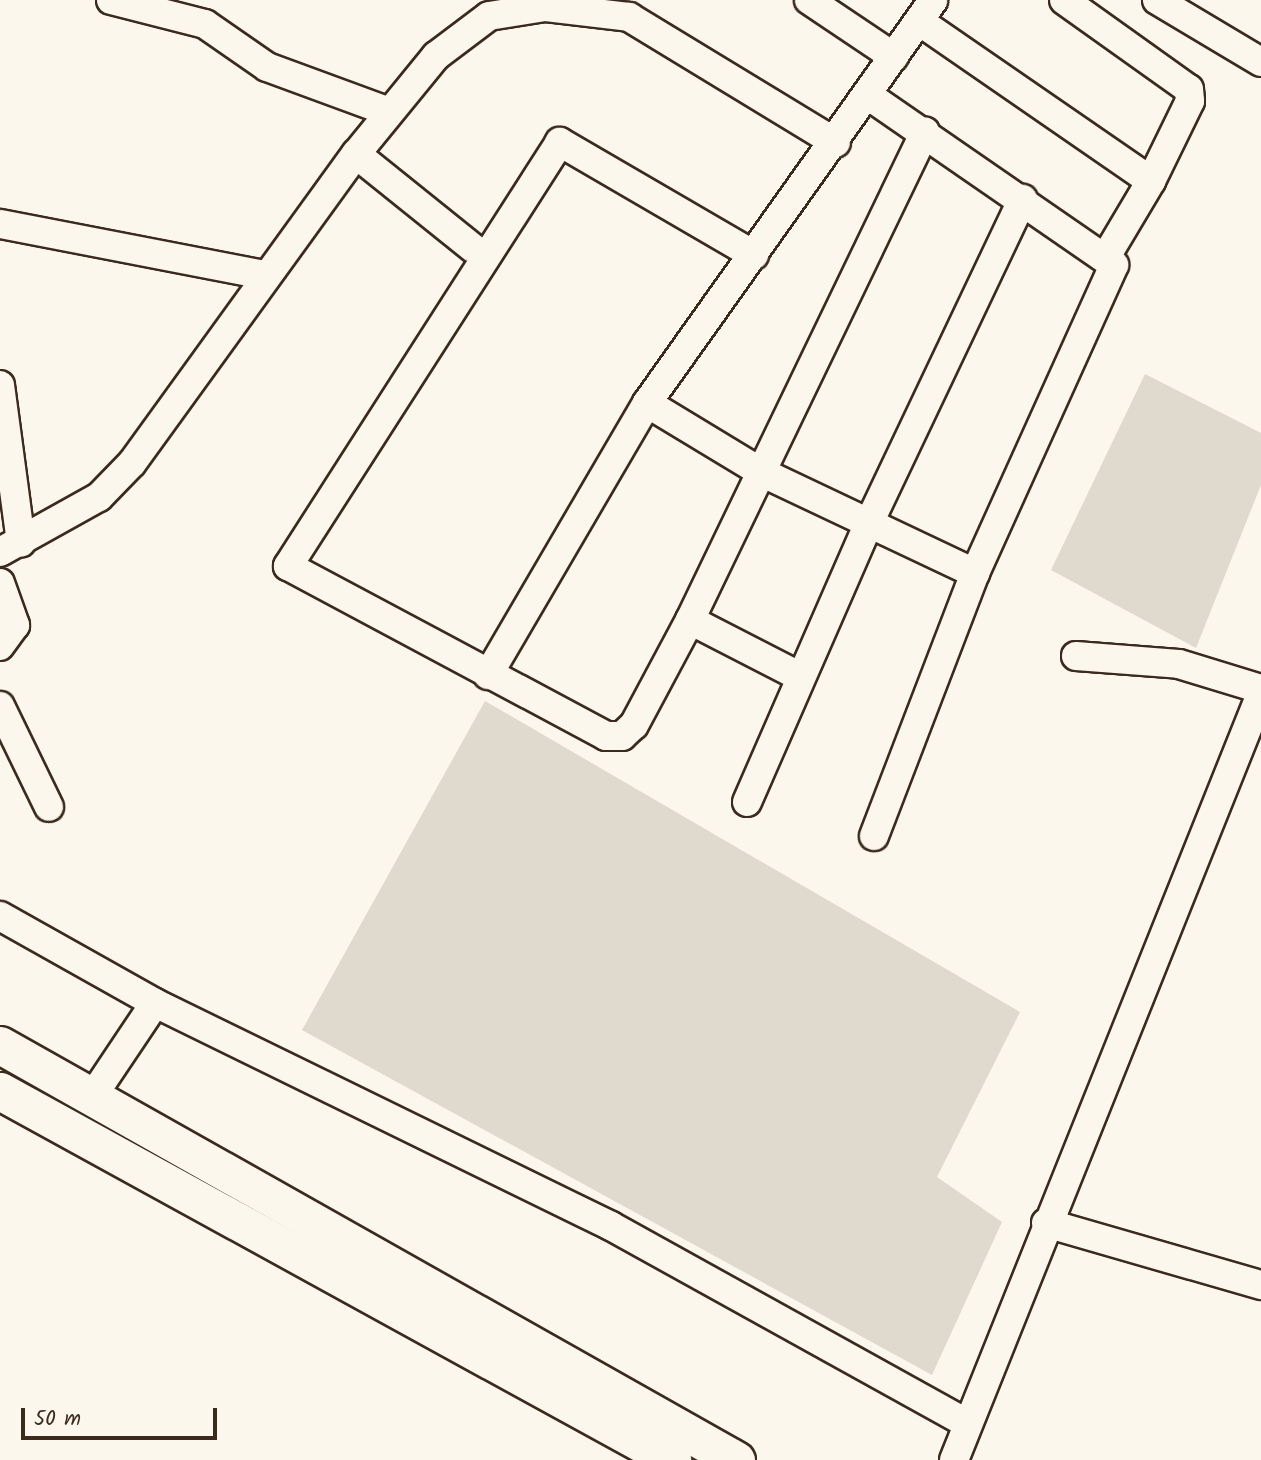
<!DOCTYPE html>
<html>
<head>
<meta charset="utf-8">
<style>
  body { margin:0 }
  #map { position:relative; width:1261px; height:1460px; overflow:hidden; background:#fbf7ec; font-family:Kalam,sans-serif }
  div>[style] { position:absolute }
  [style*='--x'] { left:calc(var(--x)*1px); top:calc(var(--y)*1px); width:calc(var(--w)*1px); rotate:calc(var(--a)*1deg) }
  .green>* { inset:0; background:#dfd9ce }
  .roads { filter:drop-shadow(2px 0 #3b2a1e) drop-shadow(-2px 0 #3b2a1e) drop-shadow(0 2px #3b2a1e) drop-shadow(0 -2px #3b2a1e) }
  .minor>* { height:28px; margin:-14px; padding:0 14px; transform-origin:14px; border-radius:14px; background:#fbf7ec }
  .major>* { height:37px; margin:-18.5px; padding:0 18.5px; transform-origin:18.5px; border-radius:18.5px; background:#fbf7ec }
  span { translate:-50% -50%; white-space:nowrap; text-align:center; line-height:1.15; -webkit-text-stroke:5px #fbf7ec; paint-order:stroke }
  .scale { position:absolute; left:21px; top:1408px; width:196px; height:32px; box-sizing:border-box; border:4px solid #3b2a1e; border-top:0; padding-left:9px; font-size:21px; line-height:24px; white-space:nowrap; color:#3b2a1e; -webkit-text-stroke:5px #fbf7ec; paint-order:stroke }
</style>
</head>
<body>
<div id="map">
  <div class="green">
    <div style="clip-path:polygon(1145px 374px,1261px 433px,1261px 485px,1196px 648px,1051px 570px)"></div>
    <div style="clip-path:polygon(485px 701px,1020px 1012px,937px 1177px,1002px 1222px,932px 1375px,302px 1030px)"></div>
  </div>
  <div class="roads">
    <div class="minor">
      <div style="--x:111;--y:0;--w:97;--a:14.3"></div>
      <div style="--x:205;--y:24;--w:75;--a:34.7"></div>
      <div style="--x:267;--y:67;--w:130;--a:20.2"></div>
      <div style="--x:809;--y:0;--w:102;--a:33.8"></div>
      <div style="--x:1064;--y:0;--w:153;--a:35.5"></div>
      <div style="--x:1189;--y:89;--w:12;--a:85"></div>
      <div style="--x:1190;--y:101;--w:89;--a:116"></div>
      <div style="--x:1151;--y:181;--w:86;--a:120.7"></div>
      <div style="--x:1157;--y:0;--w:121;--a:30.8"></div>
      <div style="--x:919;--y:21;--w:282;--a:34.6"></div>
      <div style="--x:356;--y:154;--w:150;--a:38.8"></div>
      <div style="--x:0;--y:224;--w:271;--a:10.9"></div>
      <div style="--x:754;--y:255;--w:225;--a:-149.8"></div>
      <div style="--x:560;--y:142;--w:504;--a:122.68"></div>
      <div style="--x:288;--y:566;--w:361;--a:28.1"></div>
      <div style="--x:606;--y:736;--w:16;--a:0"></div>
      <div style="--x:622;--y:736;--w:16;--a:-43"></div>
      <div style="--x:634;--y:725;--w:119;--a:-61.9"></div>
      <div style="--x:690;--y:620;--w:542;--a:-64.29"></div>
      <div style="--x:0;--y:385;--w:159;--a:82.4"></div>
      <div style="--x:647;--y:403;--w:133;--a:31.2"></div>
      <div style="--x:761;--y:472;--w:237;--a:25.3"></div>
      <div style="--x:975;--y:573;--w:338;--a:-65.7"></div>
      <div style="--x:1114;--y:265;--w:299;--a:-145.4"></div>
      <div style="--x:0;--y:552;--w:113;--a:-29.1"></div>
      <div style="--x:99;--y:497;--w:47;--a:-45.9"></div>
      <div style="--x:132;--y:463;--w:382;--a:-54.1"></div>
      <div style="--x:356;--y:154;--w:127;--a:-50.8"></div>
      <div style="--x:436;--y:56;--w:66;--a:-37"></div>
      <div style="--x:489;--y:16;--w:57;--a:-9.1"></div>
      <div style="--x:545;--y:7;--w:85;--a:6.8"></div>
      <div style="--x:629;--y:17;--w:242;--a:31.3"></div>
      <div style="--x:0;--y:583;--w:45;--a:70.3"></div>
      <div style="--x:15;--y:625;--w:26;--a:126"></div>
      <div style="--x:690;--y:620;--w:123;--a:27.2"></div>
      <div style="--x:1076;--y:656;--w:103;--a:4.4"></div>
      <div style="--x:1179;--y:664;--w:86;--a:17"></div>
      <div style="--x:488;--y:675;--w:315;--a:-59.7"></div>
      <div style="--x:647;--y:403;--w:494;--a:-54.6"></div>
      <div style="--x:0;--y:706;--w:112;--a:64.1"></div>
      <div style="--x:747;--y:802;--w:302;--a:-66.4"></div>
      <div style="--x:868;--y:525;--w:361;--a:-64.6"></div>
      <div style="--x:874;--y:836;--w:282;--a:-69"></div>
      <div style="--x:0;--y:916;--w:178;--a:29.3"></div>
      <div style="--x:155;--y:1003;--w:508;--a:26.06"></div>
      <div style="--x:611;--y:1226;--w:406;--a:29"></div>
      <div style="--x:92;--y:1097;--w:113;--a:-56.2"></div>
      <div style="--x:1046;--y:1223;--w:224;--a:16.1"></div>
      <div style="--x:954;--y:1460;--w:825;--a:-68.16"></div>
    </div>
    <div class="major">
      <div style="--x:0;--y:1045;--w:845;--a:29.42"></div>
      <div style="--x:0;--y:1091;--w:767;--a:28.77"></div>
    </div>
  </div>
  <div class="scale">50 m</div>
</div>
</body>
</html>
